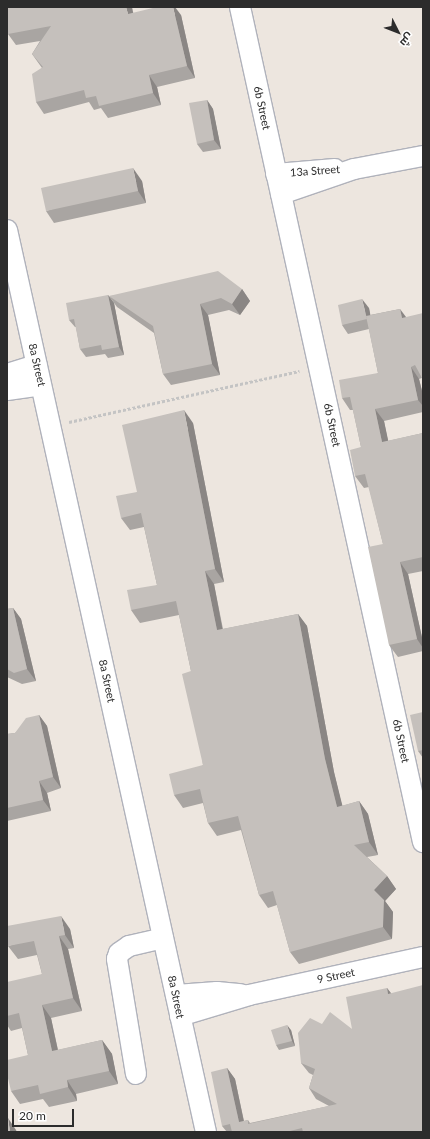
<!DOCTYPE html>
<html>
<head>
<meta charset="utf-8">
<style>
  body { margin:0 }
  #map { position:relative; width:430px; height:1139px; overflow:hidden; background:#ede6df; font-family:Lato,Cairo,sans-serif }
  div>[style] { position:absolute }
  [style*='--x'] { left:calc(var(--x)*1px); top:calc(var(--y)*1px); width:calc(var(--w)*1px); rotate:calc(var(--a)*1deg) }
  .path>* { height:2.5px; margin-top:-1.25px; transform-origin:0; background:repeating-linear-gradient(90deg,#c4c4c4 0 3px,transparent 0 5px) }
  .roads { filter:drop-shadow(1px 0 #b0b2bb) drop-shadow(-1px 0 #b0b2bb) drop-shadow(0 1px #b0b2bb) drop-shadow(0 -1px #b0b2bb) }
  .minor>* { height:20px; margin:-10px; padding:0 10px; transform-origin:10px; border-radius:10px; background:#fff }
  .wall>* { inset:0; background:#a9a5a2 }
  .shaded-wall>* { inset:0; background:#8a8684 }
  .building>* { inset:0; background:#c5c0bc }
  span { translate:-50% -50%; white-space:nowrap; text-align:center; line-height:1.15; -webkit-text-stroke:4px #fff; paint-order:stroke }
  .street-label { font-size:11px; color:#2c2c2c }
  .frame { position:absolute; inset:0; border:8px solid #2c2c2c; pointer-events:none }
  .north { position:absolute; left:378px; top:12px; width:40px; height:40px; -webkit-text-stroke:3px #fff; paint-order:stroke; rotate:132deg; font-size:11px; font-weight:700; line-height:16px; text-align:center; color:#2c2c2c }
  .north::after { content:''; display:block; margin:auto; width:14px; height:18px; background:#2c2c2c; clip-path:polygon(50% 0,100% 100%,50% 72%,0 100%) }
  .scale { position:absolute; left:12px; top:1109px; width:62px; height:18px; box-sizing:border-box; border:2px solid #2c2c2c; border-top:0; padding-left:5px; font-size:12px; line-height:14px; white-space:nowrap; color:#2c2c2c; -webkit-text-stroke:3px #fff; paint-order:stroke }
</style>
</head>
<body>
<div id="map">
  <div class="path">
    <div style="--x:69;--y:422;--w:236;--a:-12.5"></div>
  </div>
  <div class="roads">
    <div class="minor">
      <div style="--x:240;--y:7;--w:855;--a:77.64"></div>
      <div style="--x:276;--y:174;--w:59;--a:-4.8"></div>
      <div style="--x:281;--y:194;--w:77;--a:-18.9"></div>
      <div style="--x:354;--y:169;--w:70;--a:-10.7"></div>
      <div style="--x:7;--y:230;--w:924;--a:77.56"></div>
      <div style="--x:7;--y:374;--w:31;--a:-17"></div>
      <div style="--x:7;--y:390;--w:34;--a:-8"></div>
      <div style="--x:176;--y:995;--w:41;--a:-4.2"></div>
      <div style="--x:217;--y:992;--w:24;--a:5"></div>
      <div style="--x:180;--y:1016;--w:72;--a:-16.9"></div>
      <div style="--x:249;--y:995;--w:178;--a:-12.3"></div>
      <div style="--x:136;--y:1074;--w:117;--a:-99.4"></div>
      <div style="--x:117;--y:959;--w:6;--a:-72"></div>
      <div style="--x:119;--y:953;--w:12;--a:-35"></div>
      <div style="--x:129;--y:946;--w:35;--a:-13"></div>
    </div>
  </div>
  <div class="wall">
    <div style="clip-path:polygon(133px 13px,181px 15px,195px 78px,157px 87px,161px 105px,108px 118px,101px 108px,94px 110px,89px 102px,44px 114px,36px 102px,42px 68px,32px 54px,40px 41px,16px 45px,8px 34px,7px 27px)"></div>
    <div style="clip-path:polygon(207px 100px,213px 109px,221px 149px,203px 152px,197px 144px)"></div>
    <div style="clip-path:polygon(142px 181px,146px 203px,54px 223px,46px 211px)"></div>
    <div style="clip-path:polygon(242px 289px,250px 301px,240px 315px,229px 310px,208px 315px,220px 375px,171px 385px,163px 374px,154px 333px,117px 307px,109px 296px)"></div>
    <div style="clip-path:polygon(108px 295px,114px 303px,124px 355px,108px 358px,105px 354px,86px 357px,80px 349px,76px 327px,75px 327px,69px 320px)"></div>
    <div style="clip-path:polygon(369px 308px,370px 315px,400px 309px,422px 378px,419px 379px,423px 395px,423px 412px,384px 421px,388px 441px,423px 433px,423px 571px,408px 574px,423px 642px,423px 651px,398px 657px,389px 645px,383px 544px,369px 487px,364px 488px,355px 476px,361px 447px,353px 410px,350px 410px,342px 398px,378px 373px,369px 329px,348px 334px,342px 325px)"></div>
    <div style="clip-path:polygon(193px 423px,224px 582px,214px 584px,223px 629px,298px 614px,307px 626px,334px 772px,342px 806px,359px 801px,368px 814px,378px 855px,367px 857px,387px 876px,396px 889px,385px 901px,393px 912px,392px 939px,299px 964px,290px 952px,277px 905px,268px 908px,259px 895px,241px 830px,217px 836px,208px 823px,203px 803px,183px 808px,174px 795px,203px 765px,191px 671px,179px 615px,140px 623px,131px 610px,157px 585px,144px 527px,130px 530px,121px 518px,137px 492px)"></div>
    <div style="clip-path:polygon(13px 608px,21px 619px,36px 681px,22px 684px,7px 677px,7px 609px)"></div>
    <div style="clip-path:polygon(423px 712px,423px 758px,418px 751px)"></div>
    <div style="clip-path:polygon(39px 715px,47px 726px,61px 788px,47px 793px,51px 811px,7px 821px,7px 734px,15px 733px)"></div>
    <div style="clip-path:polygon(70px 929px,74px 948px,68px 949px,82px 1011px,51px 1018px,58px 1050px,102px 1040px,112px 1054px,118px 1084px,76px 1094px,77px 1101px,49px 1107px,43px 1099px,20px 1104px,11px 1091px,28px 1055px,22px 1028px,11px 1031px,7px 1025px,7px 1016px,42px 974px,37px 955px,18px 959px,8px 946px)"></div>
    <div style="clip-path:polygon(387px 988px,391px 993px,423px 1132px,227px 1132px,222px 1126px,227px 1068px,235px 1079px,244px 1121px,248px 1120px,250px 1123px,329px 1106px,316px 1099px,309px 1088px,313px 1075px,309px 1073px,301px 1063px,322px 1024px,352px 1029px)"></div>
    <div style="clip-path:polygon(291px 1030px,295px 1046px,279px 1050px,276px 1045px)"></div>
  </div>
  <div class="shaded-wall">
    <div style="clip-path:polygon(126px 7px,132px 7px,136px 26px,128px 14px)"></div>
    <div style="clip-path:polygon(173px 7px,175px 7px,181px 15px,195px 78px,187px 66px)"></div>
    <div style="clip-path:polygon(149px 75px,157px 87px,161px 105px,153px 93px)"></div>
    <div style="clip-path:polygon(207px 100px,213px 109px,221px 149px,214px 140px)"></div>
    <div style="clip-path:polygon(133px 168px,142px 181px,146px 203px,138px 191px)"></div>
    <div style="clip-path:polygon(242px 289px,250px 301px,240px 315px,232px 304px)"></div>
    <div style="clip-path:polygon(108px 295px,114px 303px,124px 355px,119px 347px)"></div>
    <div style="clip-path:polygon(362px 299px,369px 308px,373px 328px,367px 319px)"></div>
    <div style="clip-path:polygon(200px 304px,208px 315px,220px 375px,212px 364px)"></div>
    <div style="clip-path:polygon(400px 309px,409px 321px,402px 318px)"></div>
    <div style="clip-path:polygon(411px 367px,419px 379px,423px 395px,423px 406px,418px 400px)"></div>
    <div style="clip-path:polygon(375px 409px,384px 421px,391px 454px,382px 442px)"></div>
    <div style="clip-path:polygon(184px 410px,193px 423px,224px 582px,215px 569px)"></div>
    <div style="clip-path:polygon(400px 562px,408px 574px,423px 642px,423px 648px,417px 639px)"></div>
    <div style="clip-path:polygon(205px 571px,214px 584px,225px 643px,217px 630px)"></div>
    <div style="clip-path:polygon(13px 608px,21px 619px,36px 681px,27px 669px)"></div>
    <div style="clip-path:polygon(298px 614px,307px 626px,334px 772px,346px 820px,337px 807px,325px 759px)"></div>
    <div style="clip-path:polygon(39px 715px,47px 726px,61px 788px,53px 777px)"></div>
    <div style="clip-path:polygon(39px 781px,47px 793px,51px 811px,43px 800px)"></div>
    <div style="clip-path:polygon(359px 801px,368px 814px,378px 855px,369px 842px)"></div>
    <div style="clip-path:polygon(387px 876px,396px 889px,385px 901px,393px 912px,392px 939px,383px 927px,374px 890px)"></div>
    <div style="clip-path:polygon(61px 916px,70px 929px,74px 948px,65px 935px)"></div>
    <div style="clip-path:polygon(59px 936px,68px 949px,82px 1011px,73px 998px)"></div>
    <div style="clip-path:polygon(387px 988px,395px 999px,388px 994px)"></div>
    <div style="clip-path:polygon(42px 1005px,51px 1018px,61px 1065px,52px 1051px)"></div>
    <div style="clip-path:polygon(287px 1025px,291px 1030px,295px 1046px,292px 1041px)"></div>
    <div style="clip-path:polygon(102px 1040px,112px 1054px,118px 1084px,109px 1071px)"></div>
    <div style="clip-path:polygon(227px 1068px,235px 1079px,246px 1132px,239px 1122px)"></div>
    <div style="clip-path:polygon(67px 1080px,76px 1094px,77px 1101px,68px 1087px)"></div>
    <div style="clip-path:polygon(8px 1118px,16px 1130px,17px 1132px,10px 1132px)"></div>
  </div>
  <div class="building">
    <div style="clip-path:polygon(7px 7px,126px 7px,128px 14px,157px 7px,173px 7px,187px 66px,149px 75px,153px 93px,99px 106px,96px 96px,86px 98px,84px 90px,36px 102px,32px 74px,43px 67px,32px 54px,51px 26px,8px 34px,7px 27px)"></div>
    <div style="clip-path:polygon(207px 100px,214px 140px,197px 144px,189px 103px)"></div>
    <div style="clip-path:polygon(133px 168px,138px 191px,46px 211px,41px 188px)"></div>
    <div style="clip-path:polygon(218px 271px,242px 289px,232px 304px,221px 298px,200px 304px,212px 364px,163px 374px,153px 326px,109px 296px)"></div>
    <div style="clip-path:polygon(108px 295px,119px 347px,102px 350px,101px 345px,80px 349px,74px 319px,69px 320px,66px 303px)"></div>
    <div style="clip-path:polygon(362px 299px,367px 319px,342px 325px,338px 305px)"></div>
    <div style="clip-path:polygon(400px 309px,402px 318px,423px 313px,423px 380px,415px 365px,411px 367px,418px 400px,375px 409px,382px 442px,423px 433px,423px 557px,400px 562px,417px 639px,389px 645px,368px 547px,383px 544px,365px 474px,355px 476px,350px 450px,361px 447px,350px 397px,342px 398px,339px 380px,378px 373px,366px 316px)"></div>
    <div style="clip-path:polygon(184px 410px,215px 569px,205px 571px,217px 630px,298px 614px,325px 759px,337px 807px,359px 801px,369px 842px,354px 845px,387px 876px,374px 890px,384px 900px,383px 927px,290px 952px,273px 891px,259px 895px,238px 816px,208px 823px,200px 789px,174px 795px,169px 774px,203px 765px,182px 674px,191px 671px,176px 601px,131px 610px,127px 590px,157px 585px,141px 513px,121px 518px,116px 496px,137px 492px,122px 425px)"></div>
    <div style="clip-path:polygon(13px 608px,27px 669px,14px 673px,7px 669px,7px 609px)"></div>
    <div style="clip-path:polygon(423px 712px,423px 750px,418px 751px,410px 715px)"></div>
    <div style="clip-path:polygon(39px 715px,53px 777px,39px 781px,43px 800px,7px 808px,7px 734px,15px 733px,26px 718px)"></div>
    <div style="clip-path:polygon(61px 916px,65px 935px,59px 936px,73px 998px,42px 1005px,52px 1051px,102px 1040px,109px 1071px,67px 1080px,68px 1087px,40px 1094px,38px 1085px,11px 1091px,7px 1074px,7px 1060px,28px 1055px,19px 1013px,7px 1016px,7px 982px,42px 974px,34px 941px,8px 946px,7px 939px,7px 926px)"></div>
    <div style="clip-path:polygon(423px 985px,423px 1132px,303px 1132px,302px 1128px,286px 1132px,232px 1132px,230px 1124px,222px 1126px,211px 1072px,227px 1068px,239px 1122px,248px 1120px,248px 1124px,337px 1104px,309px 1088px,315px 1069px,301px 1063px,298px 1033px,310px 1018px,322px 1024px,330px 1012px,352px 1029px,346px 997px,387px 988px,388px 994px)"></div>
    <div style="clip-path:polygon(287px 1025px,292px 1041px,276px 1045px,271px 1030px)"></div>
    <div style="clip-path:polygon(7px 1118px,8px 1118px,10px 1132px,7px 1132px)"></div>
  </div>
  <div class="street-label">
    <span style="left:262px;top:108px;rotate:78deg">6b Street</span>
    <span style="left:315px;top:171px;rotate:-4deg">13a Street</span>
    <span style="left:37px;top:365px;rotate:77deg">8a Street</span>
    <span style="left:332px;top:425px;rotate:78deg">6b Street</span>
    <span style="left:107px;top:681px;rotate:78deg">8a Street</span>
    <span style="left:401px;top:741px;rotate:78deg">6b Street</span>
    <span style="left:336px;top:976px;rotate:-12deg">9 Street</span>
    <span style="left:176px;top:997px;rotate:78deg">8a Street</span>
  </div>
  <div class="frame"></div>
  <div class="north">ش</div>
  <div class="scale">20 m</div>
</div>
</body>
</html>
